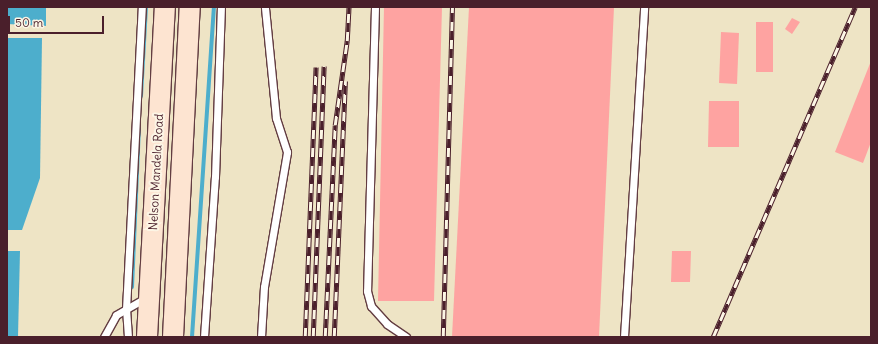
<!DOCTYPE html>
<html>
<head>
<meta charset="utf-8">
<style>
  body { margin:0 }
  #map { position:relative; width:878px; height:344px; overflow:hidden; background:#eee4c5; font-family:Delius,sans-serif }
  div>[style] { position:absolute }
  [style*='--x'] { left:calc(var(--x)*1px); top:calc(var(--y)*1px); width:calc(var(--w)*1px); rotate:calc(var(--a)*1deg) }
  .water>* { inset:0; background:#4daecc }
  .stream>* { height:4px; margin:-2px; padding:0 2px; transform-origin:2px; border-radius:2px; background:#4daecc }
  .building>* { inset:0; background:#fea3a1 }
  .roads { filter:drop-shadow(1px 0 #633d42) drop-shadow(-1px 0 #633d42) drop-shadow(0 1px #633d42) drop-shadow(0 -1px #633d42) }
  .lane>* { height:7px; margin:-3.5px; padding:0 3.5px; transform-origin:3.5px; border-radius:3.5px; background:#fff }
  .secondary>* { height:20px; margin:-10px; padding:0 10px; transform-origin:10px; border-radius:10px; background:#fde4d1 }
  .rail>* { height:4.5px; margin-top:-2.25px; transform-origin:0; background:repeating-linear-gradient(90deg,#fcf5e5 0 9px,#4a1f2b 0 18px); box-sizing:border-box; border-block:1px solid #4a1f2b }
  span { translate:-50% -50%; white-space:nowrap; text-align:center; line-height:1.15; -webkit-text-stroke:4px #fcf5e5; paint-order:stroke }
  .street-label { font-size:12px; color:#4a1f2b }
  .frame { position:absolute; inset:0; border:8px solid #4a1f2b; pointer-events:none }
  .scale { position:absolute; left:8px; top:16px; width:96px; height:18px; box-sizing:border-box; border:2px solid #4a1f2b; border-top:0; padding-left:5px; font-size:12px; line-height:14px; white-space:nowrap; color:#4a1f2b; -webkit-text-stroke:3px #fcf5e5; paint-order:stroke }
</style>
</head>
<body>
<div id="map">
  <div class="water">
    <div style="clip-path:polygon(7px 7px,46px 7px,46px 26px,7px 24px)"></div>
    <div style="clip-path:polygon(7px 38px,42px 38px,40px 178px,22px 230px,7px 230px)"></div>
    <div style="clip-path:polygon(7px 251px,20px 251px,18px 337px,7px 337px)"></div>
  </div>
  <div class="stream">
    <div style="--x:141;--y:96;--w:89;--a:-86.8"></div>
    <div style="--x:132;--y:287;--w:158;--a:-87.5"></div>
    <div style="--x:192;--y:337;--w:331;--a:-86.2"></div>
  </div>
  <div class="building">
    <div style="clip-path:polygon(384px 7px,442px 7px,434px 301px,378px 301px)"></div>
    <div style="clip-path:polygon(469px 7px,614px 7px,599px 337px,452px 337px)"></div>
    <div style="clip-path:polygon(792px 18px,800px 22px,792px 34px,785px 29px)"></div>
    <div style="clip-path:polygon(756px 22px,773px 22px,773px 72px,756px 72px)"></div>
    <div style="clip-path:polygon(721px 32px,739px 33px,737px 84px,719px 83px)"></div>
    <div style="clip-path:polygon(871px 61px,871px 142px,863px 163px,835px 152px)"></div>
    <div style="clip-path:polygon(709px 101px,739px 101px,739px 147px,708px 147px)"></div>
    <div style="clip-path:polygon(672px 251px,691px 251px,690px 282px,671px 282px)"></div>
  </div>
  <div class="roads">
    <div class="lane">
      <div style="--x:375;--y:7;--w:284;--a:91.6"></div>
      <div style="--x:367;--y:291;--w:16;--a:75"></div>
      <div style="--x:371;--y:306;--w:24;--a:48"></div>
      <div style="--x:387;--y:324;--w:23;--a:34"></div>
      <div style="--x:104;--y:337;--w:25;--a:-61"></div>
      <div style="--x:116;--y:315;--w:36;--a:-30"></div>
      <div style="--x:128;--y:337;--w:28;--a:-94"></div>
      <div style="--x:126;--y:309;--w:302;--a:-87"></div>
      <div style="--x:204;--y:337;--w:160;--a:-86.1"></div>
      <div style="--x:215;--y:177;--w:170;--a:-88"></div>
      <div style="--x:261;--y:337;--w:50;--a:-86.6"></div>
      <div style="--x:264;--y:287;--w:137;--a:-80.3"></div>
      <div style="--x:287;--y:152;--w:36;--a:-108"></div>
      <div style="--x:276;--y:118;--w:112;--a:-95.7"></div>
      <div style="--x:624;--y:337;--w:331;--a:-86.5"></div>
    </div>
    <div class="secondary">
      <div style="--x:147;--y:337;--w:330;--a:-86.9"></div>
      <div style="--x:173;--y:337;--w:330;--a:-87.1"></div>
    </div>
  </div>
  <div class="rail">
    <div style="--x:305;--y:337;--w:270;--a:-87.7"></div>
    <div style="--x:313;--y:337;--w:271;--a:-87.7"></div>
    <div style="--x:325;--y:337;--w:212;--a:-87.3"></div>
    <div style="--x:335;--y:125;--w:85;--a:-81.9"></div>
    <div style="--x:347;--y:41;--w:34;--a:-87"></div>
    <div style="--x:334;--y:337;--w:256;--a:-87.5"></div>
    <div style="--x:443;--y:337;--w:330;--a:-88.4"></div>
    <div style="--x:713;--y:337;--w:359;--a:-66.7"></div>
  </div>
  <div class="street-label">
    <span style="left:156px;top:172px;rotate:-87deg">Nelson Mandela Road</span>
  </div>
  <div class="frame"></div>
  <div class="scale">50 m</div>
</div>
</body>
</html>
